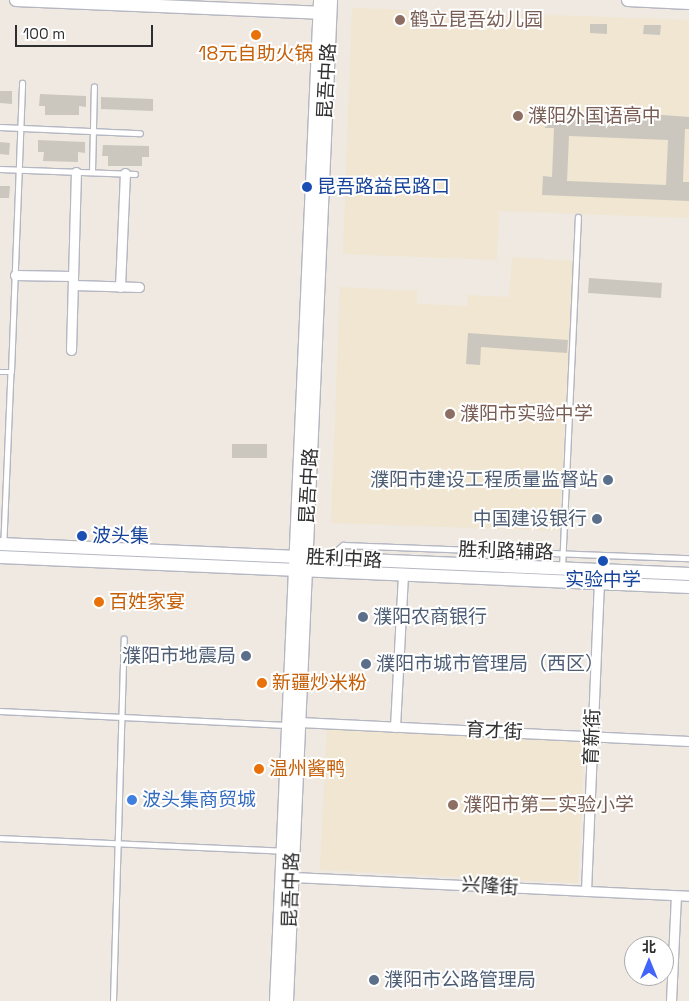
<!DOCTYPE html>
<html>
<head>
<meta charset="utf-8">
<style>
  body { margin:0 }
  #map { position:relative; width:689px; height:1001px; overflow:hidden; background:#efe9e1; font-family:"Space Grotesk","Noto Sans SC",sans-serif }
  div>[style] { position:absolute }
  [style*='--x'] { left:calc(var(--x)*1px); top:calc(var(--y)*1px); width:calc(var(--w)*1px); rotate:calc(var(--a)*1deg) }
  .education>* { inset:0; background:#f0e6d1 }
  .building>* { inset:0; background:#cbc7bf }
  .roads { filter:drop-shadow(1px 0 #b4b7c1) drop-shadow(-1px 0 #b4b7c1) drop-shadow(0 1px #b4b7c1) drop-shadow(0 -1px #b4b7c1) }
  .lane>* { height:4.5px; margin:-2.25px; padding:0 2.25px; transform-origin:2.25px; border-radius:2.25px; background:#fff }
  .street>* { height:9px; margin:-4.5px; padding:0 4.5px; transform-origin:4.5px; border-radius:4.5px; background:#fff }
  .secondary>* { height:12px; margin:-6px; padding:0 6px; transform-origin:6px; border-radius:6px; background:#fff }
  .dots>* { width:14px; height:14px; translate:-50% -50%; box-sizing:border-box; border:2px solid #fff; border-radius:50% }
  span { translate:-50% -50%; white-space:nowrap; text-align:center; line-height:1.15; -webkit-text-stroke:4px #fff; paint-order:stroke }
  .education-label { font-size:19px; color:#785e54 }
  .left { translate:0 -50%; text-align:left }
  .food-label { font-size:19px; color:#c56008 }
  .street-label { font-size:19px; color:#2e2e2e }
  .transit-label { font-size:19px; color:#164399 }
  .service-label { font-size:19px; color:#4e5e75 }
  .right { translate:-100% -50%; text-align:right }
  .shop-label { font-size:19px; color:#366cbe }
  .north { position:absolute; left:624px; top:936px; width:50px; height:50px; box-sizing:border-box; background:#fff; border:1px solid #ababab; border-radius:50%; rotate:0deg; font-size:14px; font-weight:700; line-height:20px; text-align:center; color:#2e2e2e }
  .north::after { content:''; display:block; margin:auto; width:18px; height:22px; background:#4264fb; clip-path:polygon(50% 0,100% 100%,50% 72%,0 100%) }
  .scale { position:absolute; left:15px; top:25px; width:138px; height:22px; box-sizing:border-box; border:2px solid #2e2e2e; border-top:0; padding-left:6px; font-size:15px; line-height:18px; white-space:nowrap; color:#2e2e2e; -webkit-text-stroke:4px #fff; paint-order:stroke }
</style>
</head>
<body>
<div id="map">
  <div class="education">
    <div style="clip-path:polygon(352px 8px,689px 20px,689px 218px,499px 211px,497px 260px,343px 254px)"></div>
    <div style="clip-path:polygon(512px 257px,573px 261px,559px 531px,331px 523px,340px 287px,417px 291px,417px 304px,467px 306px,468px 295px,509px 297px)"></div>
    <div style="clip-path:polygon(327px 726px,585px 739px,578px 883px,320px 870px)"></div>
  </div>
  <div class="building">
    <div style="clip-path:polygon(590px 24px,607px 24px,607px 34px,590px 33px)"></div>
    <div style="clip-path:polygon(644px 25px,661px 25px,660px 35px,643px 34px)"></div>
    <div style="clip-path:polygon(0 91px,12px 91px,12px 104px,0 103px)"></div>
    <div style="clip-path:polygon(40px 94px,86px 96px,86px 107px,79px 106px,79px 115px,45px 115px,45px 106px,39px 106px)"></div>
    <div style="clip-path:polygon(101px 97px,153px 99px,153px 111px,101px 109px)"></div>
    <div style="clip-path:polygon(evenodd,610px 111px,689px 117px,689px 129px,685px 129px,683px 182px,689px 182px,689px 201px,542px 195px,543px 176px,552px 177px,554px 128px,545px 128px,546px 112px,610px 114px,610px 111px,569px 136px,668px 140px,666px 185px,567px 181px,569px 136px)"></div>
    <div style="clip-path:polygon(38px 140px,85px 142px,85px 153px,78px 152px,78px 162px,43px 161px,44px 152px,38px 152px)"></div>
    <div style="clip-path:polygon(0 142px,10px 143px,9px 155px,0 154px)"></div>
    <div style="clip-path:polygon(103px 145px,149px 146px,149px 157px,142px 157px,142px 166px,108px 166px,108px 156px,102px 156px)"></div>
    <div style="clip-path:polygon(0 186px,10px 186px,9px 198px,0 198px)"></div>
    <div style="clip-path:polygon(589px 278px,662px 283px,661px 298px,588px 293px)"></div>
    <div style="clip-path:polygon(468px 333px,568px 340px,567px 353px,481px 347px,480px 365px,466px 364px)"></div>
    <div style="clip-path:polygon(232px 444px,267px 444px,267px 458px,232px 458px)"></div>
  </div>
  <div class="roads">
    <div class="lane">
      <div style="--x:0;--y:127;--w:140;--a:2.5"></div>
      <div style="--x:0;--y:169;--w:135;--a:2.1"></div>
      <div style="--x:92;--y:172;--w:85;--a:-88.7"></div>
      <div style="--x:0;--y:372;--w:11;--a:0"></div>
      <div style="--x:11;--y:372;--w:170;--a:92.4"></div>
      <div style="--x:11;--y:372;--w:289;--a:-87.8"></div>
      <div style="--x:330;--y:556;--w:17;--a:-40"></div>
      <div style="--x:343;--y:545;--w:346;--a:2.2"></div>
      <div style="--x:562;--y:568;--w:351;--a:-87.4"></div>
      <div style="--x:0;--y:711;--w:286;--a:2.8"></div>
      <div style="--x:0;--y:838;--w:281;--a:2.6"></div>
      <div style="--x:113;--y:1001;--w:362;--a:-88.3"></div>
    </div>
    <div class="street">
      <div style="--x:15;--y:275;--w:56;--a:1"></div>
      <div style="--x:74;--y:285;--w:65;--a:1.8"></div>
      <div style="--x:120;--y:287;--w:114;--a:-87.5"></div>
      <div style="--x:71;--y:350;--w:178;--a:-88.4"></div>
      <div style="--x:299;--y:722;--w:390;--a:2.8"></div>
      <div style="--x:395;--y:727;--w:153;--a:-87"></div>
      <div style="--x:292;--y:877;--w:397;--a:2.7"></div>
      <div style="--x:586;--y:891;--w:308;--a:-87.6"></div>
      <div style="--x:671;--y:1001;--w:105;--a:-87.3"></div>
    </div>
    <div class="secondary">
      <div style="--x:16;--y:0;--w:304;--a:2.4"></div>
      <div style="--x:628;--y:0;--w:61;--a:2.8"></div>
      <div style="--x:0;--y:544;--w:690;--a:2.49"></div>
      <div style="--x:0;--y:557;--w:690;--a:2.49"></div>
      <div style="--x:276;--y:1001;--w:1002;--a:-87.48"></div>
      <div style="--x:287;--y:1001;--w:1002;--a:-87.48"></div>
    </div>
  </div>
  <div class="dots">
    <div style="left:400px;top:20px;background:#8d6e63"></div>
    <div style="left:256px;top:35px;background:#e8710a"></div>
    <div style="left:518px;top:116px;background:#8d6e63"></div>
    <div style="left:307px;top:187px;background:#1a4fb4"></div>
    <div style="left:450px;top:414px;background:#8d6e63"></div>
    <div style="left:608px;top:480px;background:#5c6f8a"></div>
    <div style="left:597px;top:519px;background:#5c6f8a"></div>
    <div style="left:82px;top:536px;background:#1a4fb4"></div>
    <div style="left:603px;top:561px;background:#1a4fb4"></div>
    <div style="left:99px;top:602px;background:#e8710a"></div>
    <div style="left:363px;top:617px;background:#5c6f8a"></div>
    <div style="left:246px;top:656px;background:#5c6f8a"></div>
    <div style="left:366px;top:664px;background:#5c6f8a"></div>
    <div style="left:262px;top:683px;background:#e8710a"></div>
    <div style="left:259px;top:769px;background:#e8710a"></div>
    <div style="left:132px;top:800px;background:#3f7fe0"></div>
    <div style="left:453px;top:805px;background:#8d6e63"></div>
    <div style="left:374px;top:980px;background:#5c6f8a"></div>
  </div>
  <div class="education-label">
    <span class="left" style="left:410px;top:20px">鹤立昆吾幼儿园</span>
    <span class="left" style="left:528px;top:116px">濮阳外国语高中</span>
    <span class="left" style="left:460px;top:414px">濮阳市实验中学</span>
    <span class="left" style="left:463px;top:805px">濮阳市第二实验小学</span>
  </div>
  <div class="food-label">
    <span style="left:256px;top:54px">18元自助火锅</span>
    <span class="left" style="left:109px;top:602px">百姓家宴</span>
    <span class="left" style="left:272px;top:683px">新疆炒米粉</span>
    <span class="left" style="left:269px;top:769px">温州酱鸭</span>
  </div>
  <div class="street-label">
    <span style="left:327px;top:81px;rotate:-87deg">昆吾中路</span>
    <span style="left:309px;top:486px;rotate:-87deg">昆吾中路</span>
    <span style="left:506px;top:551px;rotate:2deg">胜利路辅路</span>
    <span style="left:344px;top:559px;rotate:3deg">胜利中路</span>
    <span style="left:494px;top:731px;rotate:3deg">育才街</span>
    <span style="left:592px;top:737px;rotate:-88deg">育新街</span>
    <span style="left:490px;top:886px;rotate:3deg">兴隆街</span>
    <span style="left:291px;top:890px;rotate:-88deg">昆吾中路</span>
  </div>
  <div class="transit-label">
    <span class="left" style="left:317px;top:187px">昆吾路益民路口</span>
    <span class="left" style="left:92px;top:536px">波头集</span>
    <span style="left:603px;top:580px">实验中学</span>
  </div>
  <div class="service-label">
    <span class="right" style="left:598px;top:480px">濮阳市建设工程质量监督站</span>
    <span class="right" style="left:587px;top:519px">中国建设银行</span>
    <span class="left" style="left:373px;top:617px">濮阳农商银行</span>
    <span class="right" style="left:236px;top:656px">濮阳市地震局</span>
    <span class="left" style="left:376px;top:664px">濮阳市城市管理局（西区）</span>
    <span class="left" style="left:384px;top:980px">濮阳市公路管理局</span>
  </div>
  <div class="shop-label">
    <span class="left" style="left:142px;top:800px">波头集商贸城</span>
  </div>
  <div class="north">北</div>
  <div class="scale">100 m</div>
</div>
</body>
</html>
